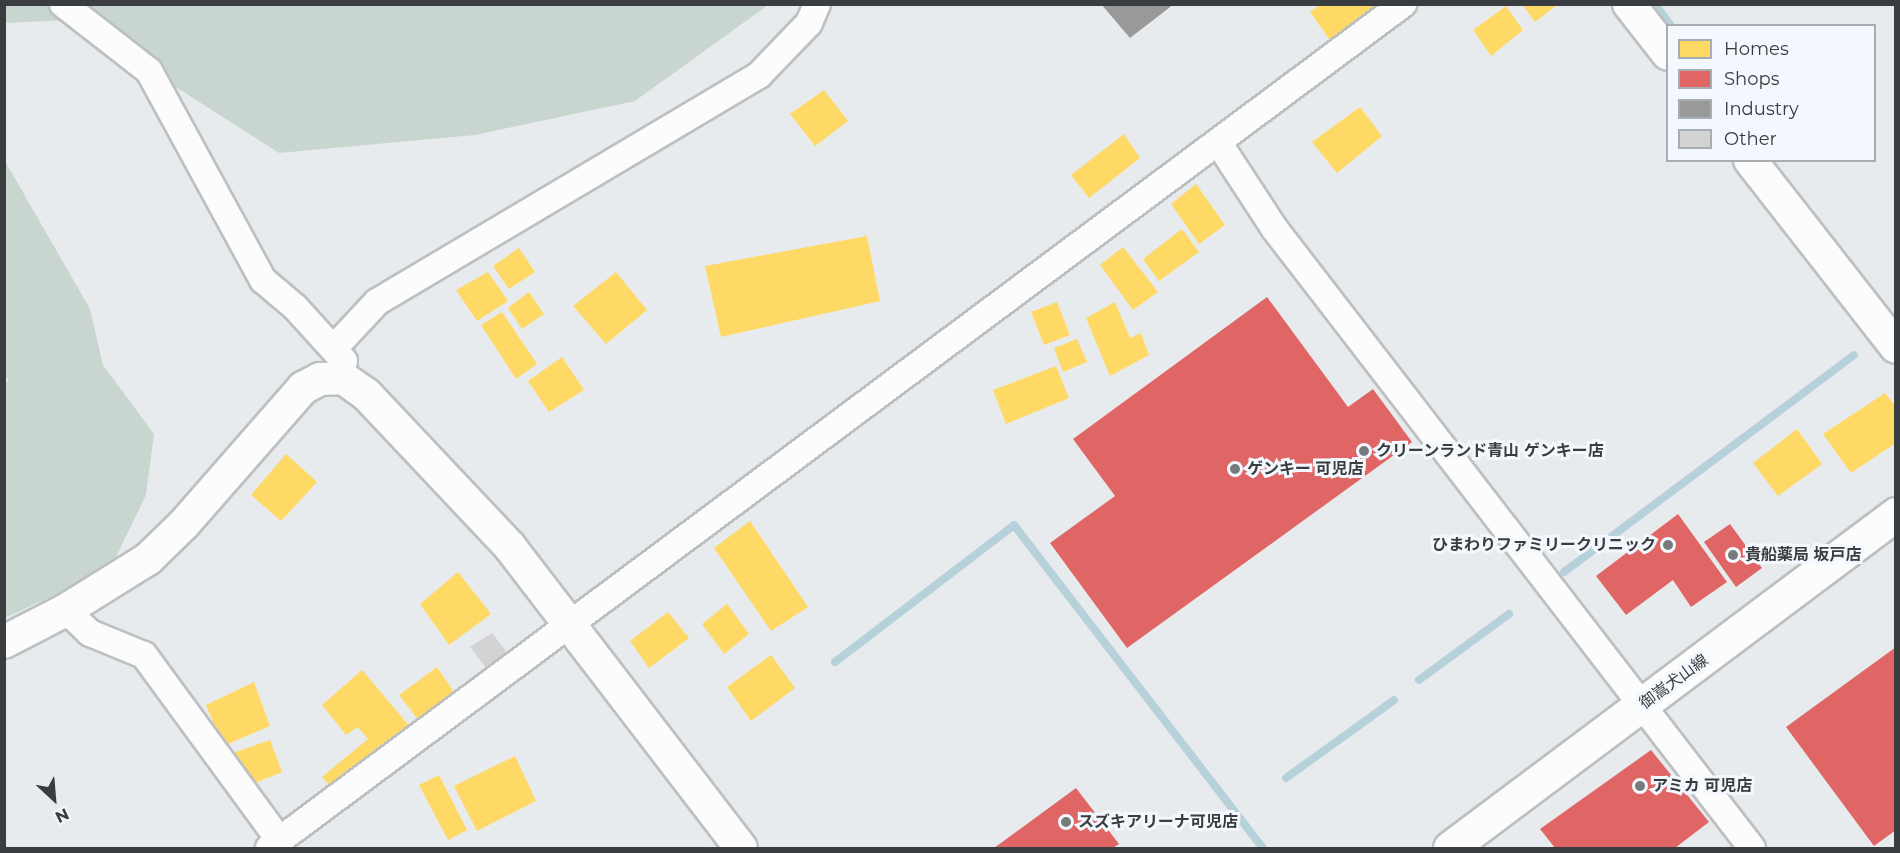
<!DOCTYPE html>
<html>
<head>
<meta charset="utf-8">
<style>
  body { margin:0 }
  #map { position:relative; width:1900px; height:853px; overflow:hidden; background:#e8ebed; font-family:Montserrat,"Noto Sans JP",sans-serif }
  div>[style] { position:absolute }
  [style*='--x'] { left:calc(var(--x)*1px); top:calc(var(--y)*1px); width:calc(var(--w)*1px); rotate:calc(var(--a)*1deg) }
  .green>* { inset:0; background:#c9d6cf }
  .homes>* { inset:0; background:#ffd966 }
  .shops>* { inset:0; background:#e06666 }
  .industry>* { inset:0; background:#999 }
  .stream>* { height:8px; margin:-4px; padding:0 4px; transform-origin:4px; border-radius:4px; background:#b6d1d9 }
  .building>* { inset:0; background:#d3d3d4 }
  .roads { filter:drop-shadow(2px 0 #bdc0c1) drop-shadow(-2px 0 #bdc0c1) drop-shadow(0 2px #bdc0c1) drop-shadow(0 -2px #bdc0c1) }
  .minor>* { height:26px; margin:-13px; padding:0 13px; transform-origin:13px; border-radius:13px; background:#fcfcfc }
  .tertiary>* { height:32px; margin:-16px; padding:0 16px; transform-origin:16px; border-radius:16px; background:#fcfcfc }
  .secondary>* { height:33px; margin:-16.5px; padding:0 16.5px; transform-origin:16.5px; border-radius:16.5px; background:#fcfcfc }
  .dots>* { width:16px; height:16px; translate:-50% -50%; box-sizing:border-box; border:3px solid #f2f8fd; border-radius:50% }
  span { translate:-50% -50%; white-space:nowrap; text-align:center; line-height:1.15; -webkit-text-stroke:6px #f2f8fd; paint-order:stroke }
  .poi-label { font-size:16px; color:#3a3d3f; font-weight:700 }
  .left { translate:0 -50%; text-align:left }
  .right { translate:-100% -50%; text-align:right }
  .street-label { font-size:16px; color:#3a3d3f }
  .frame { position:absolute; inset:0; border:6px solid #3a3d3f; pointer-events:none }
  .legend { position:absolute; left:1666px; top:24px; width:210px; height:138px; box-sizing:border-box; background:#f2f8fd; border:2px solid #a8adb1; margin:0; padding:8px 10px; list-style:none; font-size:18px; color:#3a3d3f }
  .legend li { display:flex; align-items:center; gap:12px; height:30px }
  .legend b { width:30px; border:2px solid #a8adb1 }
  .north { position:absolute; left:24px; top:769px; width:60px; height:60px; -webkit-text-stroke:4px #f2f8fd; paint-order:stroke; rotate:154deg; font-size:16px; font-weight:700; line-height:24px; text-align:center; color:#3a3d3f }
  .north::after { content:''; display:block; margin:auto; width:21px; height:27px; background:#3a3d3f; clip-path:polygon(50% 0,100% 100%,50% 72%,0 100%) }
</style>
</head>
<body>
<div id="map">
  <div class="green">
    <div style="clip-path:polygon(4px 5px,768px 5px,635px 101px,475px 135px,279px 153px,71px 20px,5px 23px)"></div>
    <div style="clip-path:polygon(5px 161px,90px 309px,103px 365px,154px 434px,146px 495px,116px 557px,76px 585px,5px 618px,4px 385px,9px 380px,4px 375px)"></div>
  </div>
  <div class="homes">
    <div style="clip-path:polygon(1321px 4px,1390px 4px,1334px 46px,1310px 12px)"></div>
    <div style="clip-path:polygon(1522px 4px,1558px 4px,1535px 22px)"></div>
    <div style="clip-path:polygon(1506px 6px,1523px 30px,1491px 56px,1473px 30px)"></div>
    <div style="clip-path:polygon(824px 90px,848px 121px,815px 146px,790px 114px)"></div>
    <div style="clip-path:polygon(1360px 107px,1382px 136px,1337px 173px,1312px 142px)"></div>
    <div style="clip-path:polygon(1124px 134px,1140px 158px,1089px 198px,1071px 175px)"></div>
    <div style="clip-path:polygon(1196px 184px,1225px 225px,1199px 244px,1171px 204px)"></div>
    <div style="clip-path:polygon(1182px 229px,1199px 252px,1159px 281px,1143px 259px)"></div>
    <div style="clip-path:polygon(867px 236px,880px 301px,721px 337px,705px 266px)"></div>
    <div style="clip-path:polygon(1123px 247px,1158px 292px,1133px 310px,1100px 265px)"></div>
    <div style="clip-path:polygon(519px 248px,535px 272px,509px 289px,493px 266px)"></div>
    <div style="clip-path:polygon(488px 272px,508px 301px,477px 321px,456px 290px)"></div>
    <div style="clip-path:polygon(616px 272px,647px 310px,606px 344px,573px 306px)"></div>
    <div style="clip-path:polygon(529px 292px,544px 314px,522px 329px,508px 308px)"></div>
    <div style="clip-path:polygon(1057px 302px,1070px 335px,1044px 345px,1031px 312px)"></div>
    <div style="clip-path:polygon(1115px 302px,1130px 338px,1141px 333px,1149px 355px,1110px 376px,1086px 318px)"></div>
    <div style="clip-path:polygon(502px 312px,537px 364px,516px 379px,481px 325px)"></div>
    <div style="clip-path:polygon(1077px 339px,1087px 362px,1063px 372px,1054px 348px)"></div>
    <div style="clip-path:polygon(562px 357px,584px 390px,549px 412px,528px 381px)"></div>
    <div style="clip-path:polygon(1056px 366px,1069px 398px,1006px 424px,993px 390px)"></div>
    <div style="clip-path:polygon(1885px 393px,1896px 407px,1896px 443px,1851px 473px,1823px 434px)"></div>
    <div style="clip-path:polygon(1797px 429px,1822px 464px,1778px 496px,1753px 463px)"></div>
    <div style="clip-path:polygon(286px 454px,317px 482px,281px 521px,251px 495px)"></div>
    <div style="clip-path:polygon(750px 521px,808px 607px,771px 631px,714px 548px)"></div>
    <div style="clip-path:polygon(458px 572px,491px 614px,449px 645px,420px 604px)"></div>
    <div style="clip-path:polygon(727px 604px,749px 634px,724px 654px,702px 624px)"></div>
    <div style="clip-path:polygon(668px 612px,689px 638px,649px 668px,630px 641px)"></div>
    <div style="clip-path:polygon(771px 655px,795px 688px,751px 721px,727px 687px)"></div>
    <div style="clip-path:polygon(437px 667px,456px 695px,420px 722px,399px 695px)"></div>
    <div style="clip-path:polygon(362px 670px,417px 735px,338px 795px,322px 777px,368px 739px,358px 727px,346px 735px,322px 705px)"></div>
    <div style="clip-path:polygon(254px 682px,270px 726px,223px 746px,206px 705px)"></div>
    <div style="clip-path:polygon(270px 740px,282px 772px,243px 788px,230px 754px)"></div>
    <div style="clip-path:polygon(515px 756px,536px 801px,477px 831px,454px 786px)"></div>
    <div style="clip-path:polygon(439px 775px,467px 830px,448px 840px,419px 785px)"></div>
  </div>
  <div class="shops">
    <div style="clip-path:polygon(1267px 297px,1348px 407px,1373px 389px,1412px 442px,1127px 648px,1050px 543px,1115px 496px,1073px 439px)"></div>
    <div style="clip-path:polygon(1678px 514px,1727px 582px,1691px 607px,1673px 580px,1626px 615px,1596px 576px)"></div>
    <div style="clip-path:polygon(1730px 524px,1762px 568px,1736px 587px,1704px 542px)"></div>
    <div style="clip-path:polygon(1896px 647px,1896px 830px,1874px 846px,1786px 727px)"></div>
    <div style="clip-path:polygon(1651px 750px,1709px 822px,1675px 848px,1555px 848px,1540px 829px)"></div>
    <div style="clip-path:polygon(1076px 788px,1119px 844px,1113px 848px,994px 848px)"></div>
  </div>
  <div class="industry">
    <div style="clip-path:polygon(1101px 4px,1174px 4px,1130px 38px)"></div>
  </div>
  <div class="stream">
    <div style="--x:1655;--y:4;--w:27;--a:54"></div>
    <div style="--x:1564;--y:572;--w:362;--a:-36.8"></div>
    <div style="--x:835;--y:662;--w:225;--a:-37.4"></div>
    <div style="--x:1014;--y:525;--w:408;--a:52.4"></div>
    <div style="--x:1419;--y:680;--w:112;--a:-36.3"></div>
    <div style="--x:1286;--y:778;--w:133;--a:-35.8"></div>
  </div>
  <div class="building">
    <div style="clip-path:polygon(492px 633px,510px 656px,489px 672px,470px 647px)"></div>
  </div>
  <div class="roads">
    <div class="minor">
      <div style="--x:63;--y:4;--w:109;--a:37.9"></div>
      <div style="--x:149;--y:71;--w:238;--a:61.4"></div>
      <div style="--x:263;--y:280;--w:42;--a:40.2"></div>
      <div style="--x:295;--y:307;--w:73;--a:47.8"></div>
      <div style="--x:1218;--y:142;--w:103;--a:56.9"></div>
      <div style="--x:1274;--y:228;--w:783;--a:52.37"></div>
      <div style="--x:334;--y:348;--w:63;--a:-46.9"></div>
      <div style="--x:377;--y:302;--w:444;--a:-30.7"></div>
      <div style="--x:759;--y:75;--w:72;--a:-46.1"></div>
      <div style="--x:809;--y:23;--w:21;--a:-67"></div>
      <div style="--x:66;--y:610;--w:33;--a:44"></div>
      <div style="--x:90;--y:633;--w:58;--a:22.2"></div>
      <div style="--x:144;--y:655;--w:230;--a:53.8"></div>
      <div style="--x:269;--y:848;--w:1414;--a:-36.66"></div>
    </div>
    <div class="tertiary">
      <div style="--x:1629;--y:4;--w:63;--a:52"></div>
      <div style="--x:1750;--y:160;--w:237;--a:52"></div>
      <div style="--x:4;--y:642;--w:70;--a:-27.3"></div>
      <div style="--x:66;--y:610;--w:97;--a:-31.9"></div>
      <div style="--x:148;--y:559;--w:50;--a:-44.2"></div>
      <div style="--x:184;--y:524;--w:181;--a:-48.8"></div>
      <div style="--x:303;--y:388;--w:19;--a:-28"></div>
      <div style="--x:320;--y:379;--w:23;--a:-2"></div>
      <div style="--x:343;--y:378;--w:28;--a:35"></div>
      <div style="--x:366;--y:394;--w:210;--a:46.7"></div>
      <div style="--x:510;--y:547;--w:379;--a:52.5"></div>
    </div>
    <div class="secondary">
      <div style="--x:1450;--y:848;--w:557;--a:-36.83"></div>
    </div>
  </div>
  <div class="dots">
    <div style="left:1364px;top:451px;background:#777a7c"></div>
    <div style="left:1235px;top:469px;background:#777a7c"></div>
    <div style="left:1668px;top:545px;background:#777a7c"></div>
    <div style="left:1733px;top:555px;background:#777a7c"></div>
    <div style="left:1640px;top:786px;background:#777a7c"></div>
    <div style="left:1066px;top:822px;background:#777a7c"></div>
  </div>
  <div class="poi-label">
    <span class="left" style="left:1376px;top:451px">クリーンランド青山 ゲンキー店</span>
    <span class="left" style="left:1247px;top:469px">ゲンキー 可児店</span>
    <span class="right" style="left:1656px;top:545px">ひまわりファミリークリニック</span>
    <span class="left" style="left:1745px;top:555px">貴船薬局 坂戸店</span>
    <span class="left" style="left:1652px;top:786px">アミカ 可児店</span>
    <span class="left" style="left:1078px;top:822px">スズキアリーナ可児店</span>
  </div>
  <div class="street-label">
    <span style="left:1674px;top:682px;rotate:-36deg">御嵩犬山線</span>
  </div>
  <div class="frame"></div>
  <ul class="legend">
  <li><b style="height:16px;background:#ffd966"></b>Homes</li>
  <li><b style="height:16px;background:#e06666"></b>Shops</li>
  <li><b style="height:16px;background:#999"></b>Industry</li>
  <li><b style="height:16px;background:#d3d3d4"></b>Other</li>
  </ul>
  <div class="north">N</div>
</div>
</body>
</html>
